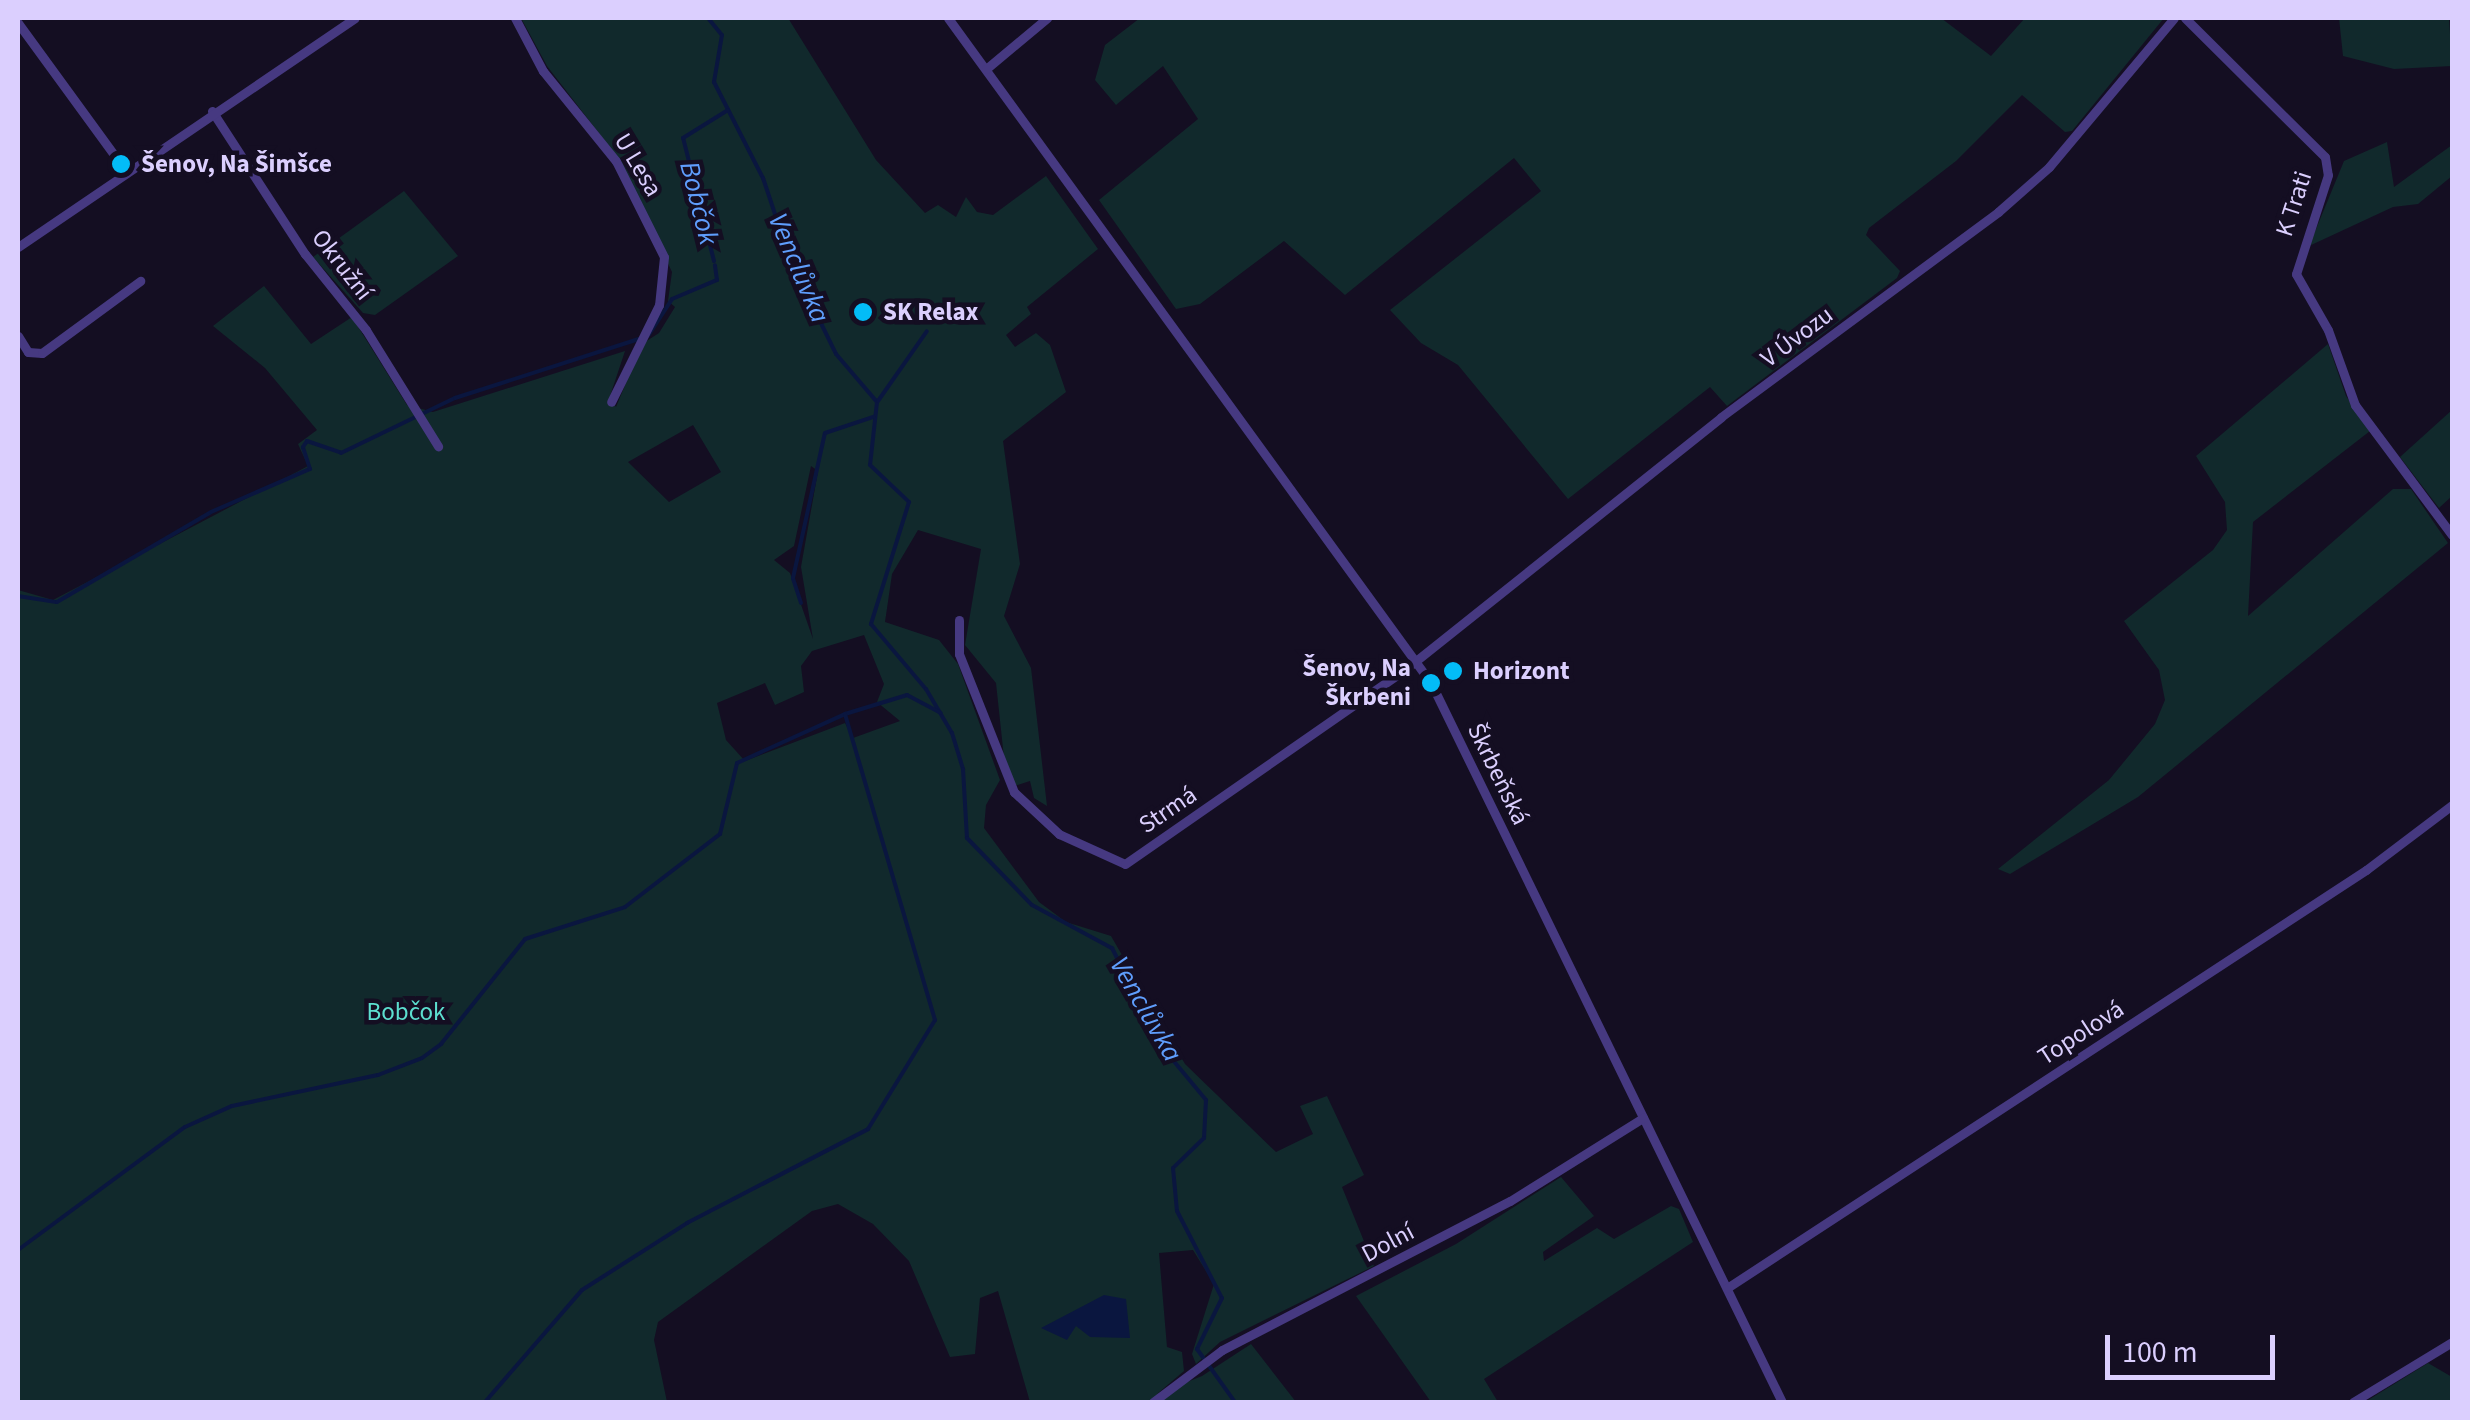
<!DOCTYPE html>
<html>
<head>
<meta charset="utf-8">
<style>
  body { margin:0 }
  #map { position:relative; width:2470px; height:1420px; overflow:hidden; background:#140e22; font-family:"Source Sans 3",sans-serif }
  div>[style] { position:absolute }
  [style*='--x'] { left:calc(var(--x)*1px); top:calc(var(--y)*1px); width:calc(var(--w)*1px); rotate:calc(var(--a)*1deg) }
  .green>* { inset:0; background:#11292c }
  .water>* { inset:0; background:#0a163f }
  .stream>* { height:4px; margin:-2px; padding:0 2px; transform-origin:2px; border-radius:2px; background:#0a163f }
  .minor>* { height:9px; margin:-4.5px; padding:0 4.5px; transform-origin:4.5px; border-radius:4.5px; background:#463981 }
  .dots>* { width:28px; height:28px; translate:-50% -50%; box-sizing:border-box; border:5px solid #140e22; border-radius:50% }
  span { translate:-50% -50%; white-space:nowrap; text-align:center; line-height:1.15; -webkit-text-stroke:9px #140e22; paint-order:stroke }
  .poi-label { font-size:25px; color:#dbcffe; font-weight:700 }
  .left { translate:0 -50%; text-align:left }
  .right { translate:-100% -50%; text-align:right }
  .street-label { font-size:25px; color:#dbcffe }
  .park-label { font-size:25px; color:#5cdecf }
  .water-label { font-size:28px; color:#5f9efd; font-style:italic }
  .frame { position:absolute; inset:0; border:20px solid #dbcffe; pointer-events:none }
  .scale { position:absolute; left:2105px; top:1335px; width:170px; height:45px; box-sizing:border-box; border:5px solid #dbcffe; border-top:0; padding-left:12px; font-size:30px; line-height:35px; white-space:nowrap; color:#dbcffe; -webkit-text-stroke:8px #140e22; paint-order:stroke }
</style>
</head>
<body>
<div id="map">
  <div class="green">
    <div style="clip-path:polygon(evenodd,521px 18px,788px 18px,876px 160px,925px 213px,938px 205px,956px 217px,966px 197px,977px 212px,993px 215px,1046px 176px,1098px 249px,1027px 307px,1031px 314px,1006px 335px,1015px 347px,1036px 333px,1050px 345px,1066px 392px,1003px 441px,1020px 564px,1004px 616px,1031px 668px,1047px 806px,1034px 798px,1030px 781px,1014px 786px,1005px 767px,996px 683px,965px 645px,981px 549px,918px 530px,892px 574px,885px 622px,939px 640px,958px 664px,1000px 780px,986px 805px,984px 828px,1039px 902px,1066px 922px,1111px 936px,1185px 1064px,1276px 1152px,1313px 1134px,1300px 1106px,1327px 1096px,1364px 1175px,1342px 1187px,1374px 1266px,1220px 1342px,1196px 1364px,1192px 1354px,1214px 1284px,1193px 1250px,1159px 1253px,1167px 1347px,1182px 1352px,1184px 1371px,1157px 1394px,1202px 1376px,1251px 1344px,1296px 1402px,1030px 1402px,998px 1291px,980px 1298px,975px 1354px,950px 1357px,909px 1261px,873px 1224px,838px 1204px,812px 1211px,658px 1322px,654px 1340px,667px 1402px,18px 1402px,18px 590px,53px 600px,308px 466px,298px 444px,317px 430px,265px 368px,213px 326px,264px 286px,311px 344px,352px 317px,407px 405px,433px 412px,625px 351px,610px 396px,616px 407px,642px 344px,659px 333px,675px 307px,668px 301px,672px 272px,619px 159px,547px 66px,521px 18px,693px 425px,721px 472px,669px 502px,628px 462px,693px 425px,521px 18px,811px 466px,818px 471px,801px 567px,813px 639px,790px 573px,774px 560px,794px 546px,811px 466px,521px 18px,864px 635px,884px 684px,877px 702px,900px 721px,853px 738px,845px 723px,745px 761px,726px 740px,717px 703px,765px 683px,775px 705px,804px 692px,801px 666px,812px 651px,864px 635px)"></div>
    <div style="clip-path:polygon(1140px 18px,1941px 18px,1991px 56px,2025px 18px,2164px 18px,2072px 131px,2065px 132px,2022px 95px,1956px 161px,1869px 228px,1866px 235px,1900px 271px,1897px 278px,1727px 406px,1710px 387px,1568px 499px,1458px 365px,1421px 343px,1390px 310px,1541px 191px,1514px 158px,1345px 295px,1284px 241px,1200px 304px,1176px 309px,1099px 200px,1198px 119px,1163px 66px,1116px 105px,1095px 80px,1105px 45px)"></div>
    <div style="clip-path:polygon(2339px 18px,2449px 18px,2452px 66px,2394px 69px,2343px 56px)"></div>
    <div style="clip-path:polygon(2387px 142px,2394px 187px,2452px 145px,2452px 176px,2418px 204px,2393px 207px,2309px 246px,2344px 161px)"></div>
    <div style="clip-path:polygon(404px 191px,458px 256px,375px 315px,363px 313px,313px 257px)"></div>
    <div style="clip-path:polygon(2328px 344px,2346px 396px,2370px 431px,2253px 522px,2248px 616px,2393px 489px,2411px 489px,2448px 543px,2138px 797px,2010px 874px,1998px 869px,2109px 780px,2155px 724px,2165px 700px,2159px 670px,2124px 621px,2213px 550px,2227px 530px,2225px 502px,2196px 456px)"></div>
    <div style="clip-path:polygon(2452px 410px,2452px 496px,2439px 508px,2400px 457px)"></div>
    <div style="clip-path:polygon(1561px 1177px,1594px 1216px,1543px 1252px,1544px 1261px,1597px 1228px,1614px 1239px,1671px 1206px,1679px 1209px,1693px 1242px,1484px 1379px,1498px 1402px,1431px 1402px,1356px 1296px,1456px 1244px)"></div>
    <div style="clip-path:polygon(2428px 1363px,2452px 1377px,2452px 1402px,2365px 1402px)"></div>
  </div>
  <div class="water">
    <div style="clip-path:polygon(1104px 1295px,1126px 1299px,1130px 1338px,1090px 1337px,1076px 1326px,1067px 1340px,1041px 1328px)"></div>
  </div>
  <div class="stream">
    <div style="--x:708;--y:18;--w:22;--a:51"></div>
    <div style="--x:722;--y:35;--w:48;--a:99.7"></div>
    <div style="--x:714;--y:82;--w:108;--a:63"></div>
    <div style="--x:763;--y:178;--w:89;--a:71.6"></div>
    <div style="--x:791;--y:262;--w:102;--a:63.9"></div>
    <div style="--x:836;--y:354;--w:63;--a:49.5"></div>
    <div style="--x:877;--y:402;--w:63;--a:96.3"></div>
    <div style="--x:870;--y:465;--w:54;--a:43.5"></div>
    <div style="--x:909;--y:502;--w:128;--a:107.3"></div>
    <div style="--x:871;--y:624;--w:85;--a:49.8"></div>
    <div style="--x:926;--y:689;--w:51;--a:59.4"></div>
    <div style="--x:952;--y:733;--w:38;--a:73"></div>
    <div style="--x:963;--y:769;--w:69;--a:86.7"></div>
    <div style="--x:967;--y:838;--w:93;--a:45.9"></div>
    <div style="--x:1032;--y:905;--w:91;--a:28.3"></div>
    <div style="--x:1112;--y:948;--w:111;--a:63.2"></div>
    <div style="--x:1162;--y:1047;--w:69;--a:50.3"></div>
    <div style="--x:1206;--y:1100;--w:38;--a:93"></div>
    <div style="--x:1204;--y:1138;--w:43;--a:135.9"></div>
    <div style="--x:1173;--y:1168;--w:43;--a:84.7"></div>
    <div style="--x:1177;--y:1211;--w:98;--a:62.7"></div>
    <div style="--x:1222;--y:1298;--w:57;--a:116.1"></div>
    <div style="--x:1197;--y:1349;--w:65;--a:54.4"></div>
    <div style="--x:714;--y:261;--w:127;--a:-104.1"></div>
    <div style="--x:683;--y:138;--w:53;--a:-31.9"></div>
    <div style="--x:648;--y:336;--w:44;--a:-57"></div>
    <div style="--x:672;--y:299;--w:49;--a:-22.9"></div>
    <div style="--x:717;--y:280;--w:15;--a:-98"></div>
    <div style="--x:878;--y:401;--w:85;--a:-55"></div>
    <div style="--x:18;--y:596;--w:39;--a:9"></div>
    <div style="--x:57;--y:602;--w:178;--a:-30.3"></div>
    <div style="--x:211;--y:512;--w:108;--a:-23.5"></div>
    <div style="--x:310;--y:469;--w:23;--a:-108"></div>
    <div style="--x:303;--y:447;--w:7;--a:-56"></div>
    <div style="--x:307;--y:441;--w:36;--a:19"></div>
    <div style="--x:341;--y:453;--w:127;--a:-25.8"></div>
    <div style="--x:455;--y:398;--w:193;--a:-17.8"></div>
    <div style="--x:801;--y:603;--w:26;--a:-108"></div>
    <div style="--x:793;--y:578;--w:148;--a:-77.6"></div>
    <div style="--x:825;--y:433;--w:51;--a:-18.4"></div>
    <div style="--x:18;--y:1250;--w:207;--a:-36.4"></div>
    <div style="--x:185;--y:1127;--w:51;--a:-24.1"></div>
    <div style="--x:232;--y:1106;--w:149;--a:-12"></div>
    <div style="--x:378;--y:1075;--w:47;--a:-21.1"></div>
    <div style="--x:422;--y:1058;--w:24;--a:-36"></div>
    <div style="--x:441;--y:1044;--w:134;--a:-51.3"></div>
    <div style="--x:525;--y:939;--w:105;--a:-17.7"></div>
    <div style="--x:625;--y:907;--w:120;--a:-37.5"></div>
    <div style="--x:720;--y:834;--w:73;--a:-76.5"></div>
    <div style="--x:737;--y:763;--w:119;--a:-24.4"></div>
    <div style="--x:845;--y:714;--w:65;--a:-17"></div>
    <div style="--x:907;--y:695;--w:38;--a:28"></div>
    <div style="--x:485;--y:1402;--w:148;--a:-49.1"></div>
    <div style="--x:582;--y:1290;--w:125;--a:-32.5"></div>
    <div style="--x:687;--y:1223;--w:204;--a:-27.4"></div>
    <div style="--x:868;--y:1129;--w:128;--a:-58.4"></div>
    <div style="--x:935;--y:1020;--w:319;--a:-106.4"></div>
  </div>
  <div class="minor">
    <div style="--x:515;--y:18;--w:60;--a:62.2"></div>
    <div style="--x:543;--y:71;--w:116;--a:51"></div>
    <div style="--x:616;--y:161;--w:107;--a:63.4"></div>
    <div style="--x:664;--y:257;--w:48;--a:95.9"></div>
    <div style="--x:659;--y:305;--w:108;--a:116.3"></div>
    <div style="--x:948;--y:18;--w:822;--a:54.01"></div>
    <div style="--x:1431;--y:683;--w:800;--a:63.98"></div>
    <div style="--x:2185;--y:18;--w:197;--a:44.8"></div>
    <div style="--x:2325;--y:157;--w:18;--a:81"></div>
    <div style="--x:2328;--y:175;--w:104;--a:107.9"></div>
    <div style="--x:2296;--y:274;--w:64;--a:60.3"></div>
    <div style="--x:2328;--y:330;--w:80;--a:70.2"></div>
    <div style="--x:2355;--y:405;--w:162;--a:53.3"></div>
    <div style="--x:18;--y:23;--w:182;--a:53.9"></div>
    <div style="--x:986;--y:69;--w:80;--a:-39.9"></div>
    <div style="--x:212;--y:111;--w:171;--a:57"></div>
    <div style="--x:305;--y:254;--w:97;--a:51.2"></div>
    <div style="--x:366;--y:330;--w:137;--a:58.2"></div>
    <div style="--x:18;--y:247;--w:407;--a:-34.2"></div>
    <div style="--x:18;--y:336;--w:19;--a:58"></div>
    <div style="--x:28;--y:352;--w:14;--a:4"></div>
    <div style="--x:42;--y:353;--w:122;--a:-36.3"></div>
    <div style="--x:959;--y:620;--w:34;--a:90"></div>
    <div style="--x:959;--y:654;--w:149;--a:68.3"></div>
    <div style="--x:1014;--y:792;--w:62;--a:43"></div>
    <div style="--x:1059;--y:834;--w:72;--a:24.4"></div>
    <div style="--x:1125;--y:864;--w:343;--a:-34.8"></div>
    <div style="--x:1407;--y:668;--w:402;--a:-38.6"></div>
    <div style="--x:1721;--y:417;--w:345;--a:-36.5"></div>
    <div style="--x:1998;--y:212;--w:68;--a:-41.4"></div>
    <div style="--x:2049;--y:167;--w:194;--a:-50"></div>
    <div style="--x:1727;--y:1288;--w:764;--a:-33.19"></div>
    <div style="--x:2366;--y:870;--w:108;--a:-37.1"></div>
    <div style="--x:1153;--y:1402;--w:86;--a:-37"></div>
    <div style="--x:1222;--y:1350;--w:324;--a:-27.4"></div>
    <div style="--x:1510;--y:1201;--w:157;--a:-32"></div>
    <div style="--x:2353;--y:1402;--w:116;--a:-31.2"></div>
  </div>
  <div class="dots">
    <div style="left:121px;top:164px;background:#03bcf7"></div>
    <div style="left:863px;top:312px;background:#03bcf7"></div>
    <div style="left:1453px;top:671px;background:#03bcf7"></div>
    <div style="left:1431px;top:683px;background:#03bcf7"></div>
  </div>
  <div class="poi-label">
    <span class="left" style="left:141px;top:164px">Šenov, Na Šimšce</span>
    <span class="left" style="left:883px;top:312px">SK Relax</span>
    <span class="right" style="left:1411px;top:683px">Šenov, Na<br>Škrbeni</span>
    <span class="left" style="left:1473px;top:671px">Horizont</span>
  </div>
  <div class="street-label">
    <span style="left:638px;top:165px;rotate:59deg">U Lesa</span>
    <span style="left:2294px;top:204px;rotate:-72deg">K Trati</span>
    <span style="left:342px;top:265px;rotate:52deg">Okružní</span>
    <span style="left:1797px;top:337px;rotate:-37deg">V Úvozu</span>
    <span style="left:1498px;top:774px;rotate:64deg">Škrbeňská</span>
    <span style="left:1168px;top:810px;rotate:-34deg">Strmá</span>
    <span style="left:2081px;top:1033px;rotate:-33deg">Topolová</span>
    <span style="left:1388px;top:1243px;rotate:-28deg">Dolní</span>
  </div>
  <div class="park-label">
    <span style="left:406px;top:1012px">Bobčok</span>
  </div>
  <div class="water-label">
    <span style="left:699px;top:203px;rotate:76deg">Bobčok</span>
    <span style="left:799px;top:268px;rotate:67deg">Venclůvka</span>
    <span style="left:1146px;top:1009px;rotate:60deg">Venclůvka</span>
  </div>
  <div class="frame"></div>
  <div class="scale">100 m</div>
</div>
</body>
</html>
